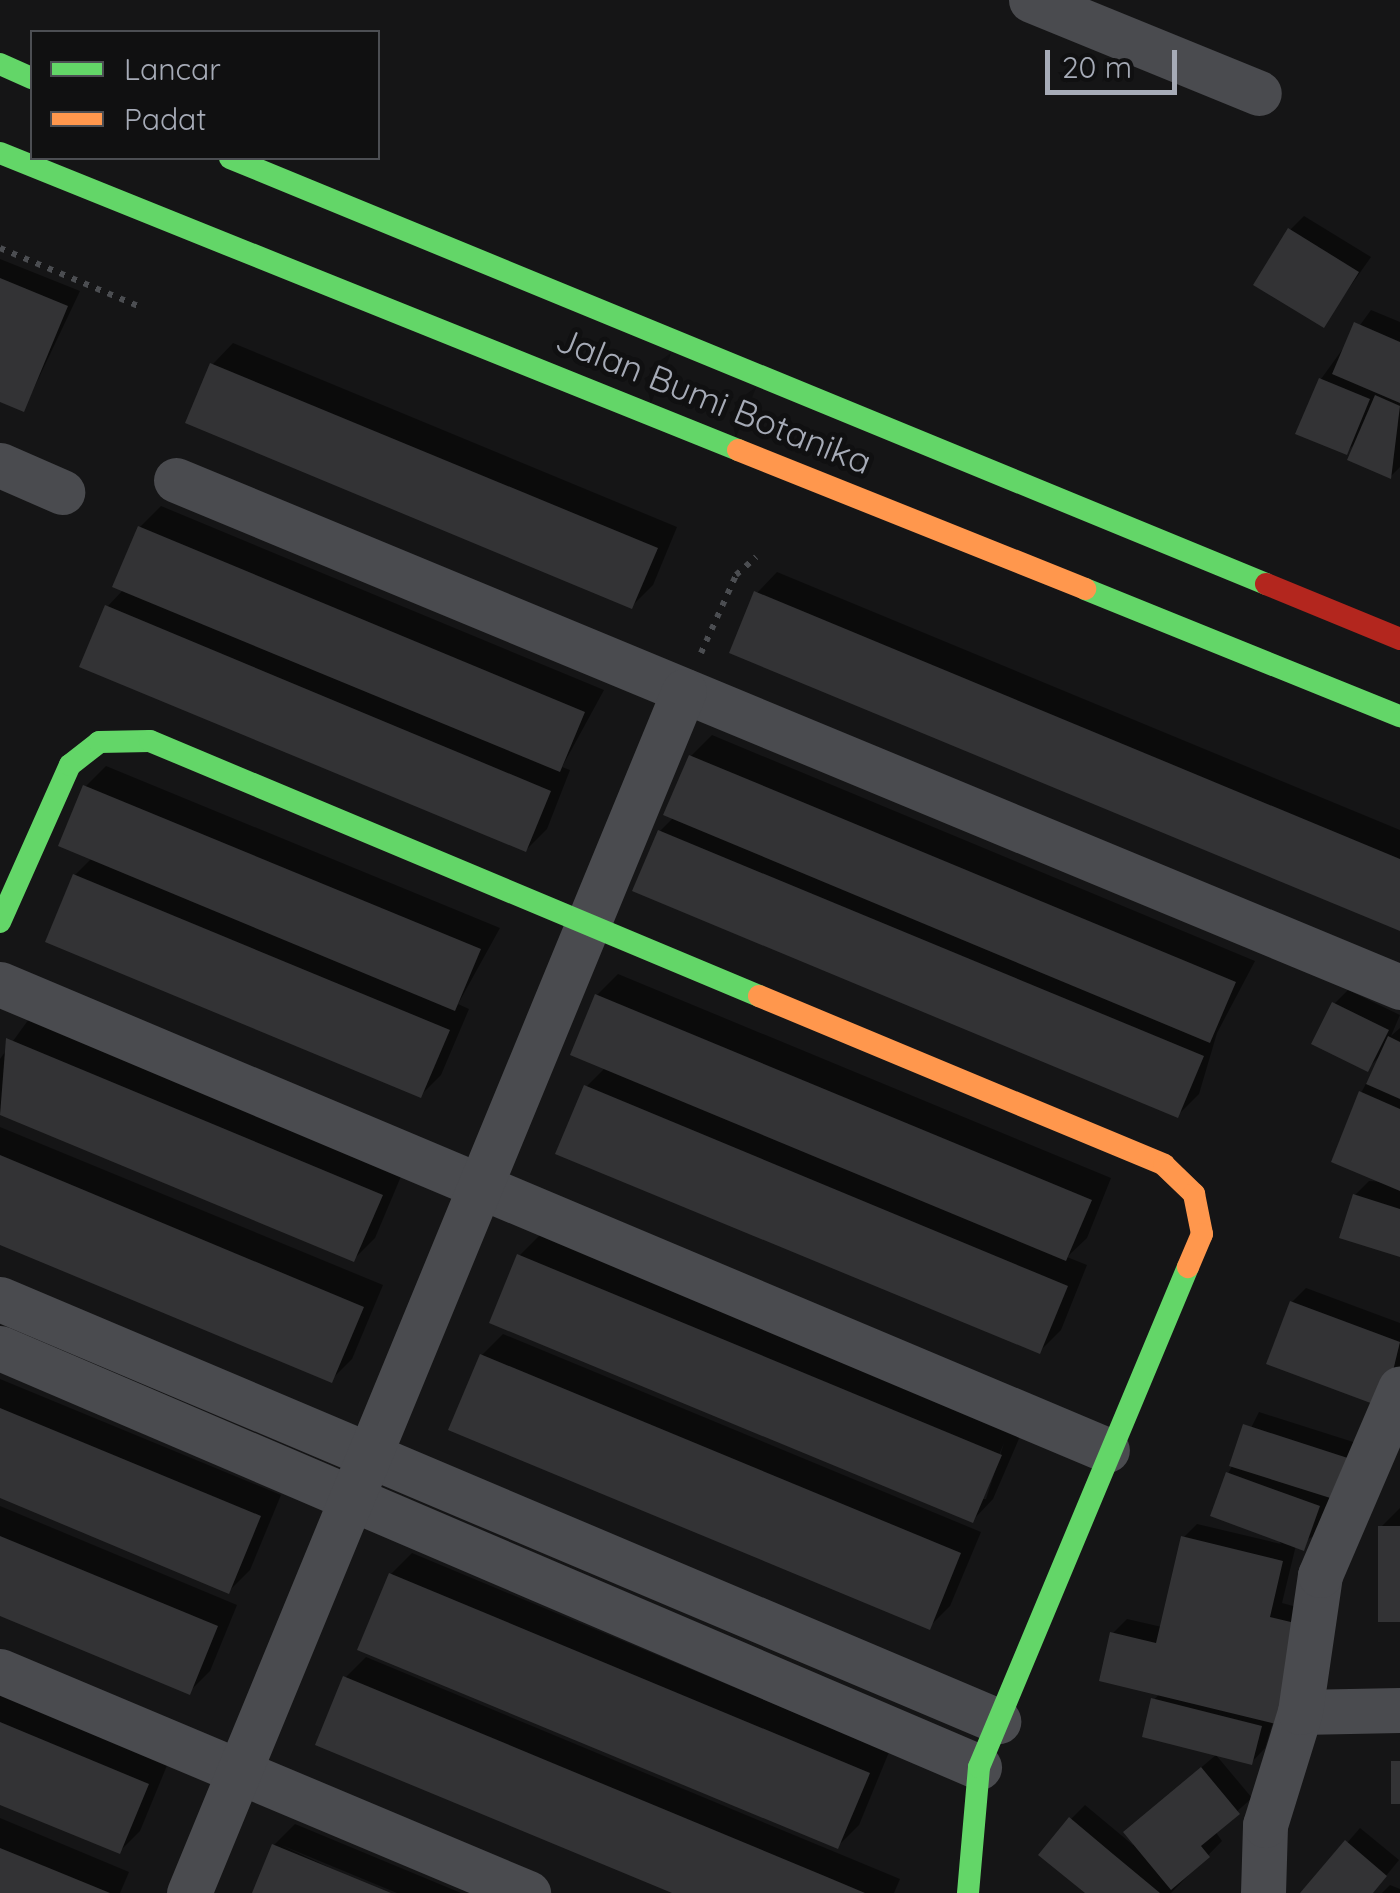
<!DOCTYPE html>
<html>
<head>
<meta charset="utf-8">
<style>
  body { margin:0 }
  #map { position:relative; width:1400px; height:1893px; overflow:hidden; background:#151516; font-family:Quicksand,sans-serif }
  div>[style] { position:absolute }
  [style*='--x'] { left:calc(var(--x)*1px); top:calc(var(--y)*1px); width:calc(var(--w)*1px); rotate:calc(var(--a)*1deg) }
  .shadow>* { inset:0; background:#0007 }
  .building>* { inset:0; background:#333335 }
  .path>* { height:6px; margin-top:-3px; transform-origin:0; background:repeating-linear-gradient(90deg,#4b4d51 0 5px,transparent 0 13px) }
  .street>* { height:45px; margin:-22.5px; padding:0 22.5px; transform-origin:22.5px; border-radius:22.5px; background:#4a4b4f }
  .fast>* { height:22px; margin:-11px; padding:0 11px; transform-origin:11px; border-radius:11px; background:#63d668 }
  .slow>* { height:22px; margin:-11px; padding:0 11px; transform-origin:11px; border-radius:11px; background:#ff974d }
  .jam>* { height:22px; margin:-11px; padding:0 11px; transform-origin:11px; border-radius:11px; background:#b3261e }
  span { translate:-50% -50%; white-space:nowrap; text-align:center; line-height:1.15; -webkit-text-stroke:10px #101011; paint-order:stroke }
  .street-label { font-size:35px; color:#a6abb7 }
  .legend { position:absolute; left:30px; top:30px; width:350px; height:130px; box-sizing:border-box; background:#101011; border:2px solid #4c4e53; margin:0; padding:12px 18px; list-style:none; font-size:30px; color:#a6abb7 }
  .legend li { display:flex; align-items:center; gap:20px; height:50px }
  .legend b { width:50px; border:2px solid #4c4e53 }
  .scale { position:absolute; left:1045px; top:50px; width:132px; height:45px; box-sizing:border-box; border:5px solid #a6abb7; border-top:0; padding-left:12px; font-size:30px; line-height:35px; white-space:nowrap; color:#a6abb7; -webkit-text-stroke:8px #101011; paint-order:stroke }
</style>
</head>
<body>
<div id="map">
  <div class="shadow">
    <div style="clip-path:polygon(1304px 216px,1371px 257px,1323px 325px,1290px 230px)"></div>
    <div style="clip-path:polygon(0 259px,80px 291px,24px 409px,0 400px)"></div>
    <div style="clip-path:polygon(1371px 310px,1400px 322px,1400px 467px,1391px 476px,1358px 441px,1346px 452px,1321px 379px)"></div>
    <div style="clip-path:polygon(233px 343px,677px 527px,653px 585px,632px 606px,188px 422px,213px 364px)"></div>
    <div style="clip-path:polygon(161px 506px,604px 690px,562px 767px,570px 770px,547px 829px,526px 850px,107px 607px,124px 589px,140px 527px)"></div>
    <div style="clip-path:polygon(777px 572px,1400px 830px,1400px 928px,757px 593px)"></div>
    <div style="clip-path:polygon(712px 735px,1255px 961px,1217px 1033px,1199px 1094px,1178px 1115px,660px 831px,674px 817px,691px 756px)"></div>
    <div style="clip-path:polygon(106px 766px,500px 928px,458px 1004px,469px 1009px,441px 1075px,420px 1096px,75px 875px,92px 858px,85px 787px)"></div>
    <div style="clip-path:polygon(618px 974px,1111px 1178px,1087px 1238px,1067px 1257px,1087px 1265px,1061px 1330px,1040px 1351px,586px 1087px,606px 1067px,597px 995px)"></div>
    <div style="clip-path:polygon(1348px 990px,1400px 1015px,1391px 1036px,1400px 1028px,1400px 1255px,1355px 1195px,1369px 1181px,1386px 1182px,1361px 1093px,1382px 1054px,1367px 1069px,1334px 1004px)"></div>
    <div style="clip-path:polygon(29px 1019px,402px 1174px,375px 1238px,354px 1259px,0 1112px,0 1059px)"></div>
    <div style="clip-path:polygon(0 1127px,383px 1285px,352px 1359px,331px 1380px,0 1243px)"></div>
    <div style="clip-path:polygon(evenodd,540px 1235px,1021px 1434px,993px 1499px,973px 1520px,519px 1256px,540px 1235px,1004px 1443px,986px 1499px,981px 1499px,1004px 1443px)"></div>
    <div style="clip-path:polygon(1306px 1288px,1400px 1323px,1400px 1385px,1292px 1302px)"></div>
    <div style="clip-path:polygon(503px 1334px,981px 1532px,950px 1606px,929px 1627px,482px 1355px)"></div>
    <div style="clip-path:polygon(0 1379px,281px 1495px,250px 1570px,229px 1591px,0 1496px)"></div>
    <div style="clip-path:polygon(1259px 1412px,1369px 1447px,1318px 1534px,1296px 1545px,1282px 1603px,1308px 1610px,1265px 1748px,1251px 1763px,1154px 1700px,1160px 1693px,1113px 1633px,1127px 1619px,1162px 1627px,1183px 1538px,1197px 1524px,1281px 1544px,1228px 1474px)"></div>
    <div style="clip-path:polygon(0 1506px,237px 1605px,210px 1671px,189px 1692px,0 1613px)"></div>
    <div style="clip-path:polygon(1400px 1508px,1400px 1619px,1381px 1527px)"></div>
    <div style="clip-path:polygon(412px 1553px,889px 1752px,859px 1825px,838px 1846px,391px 1574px)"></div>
    <div style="clip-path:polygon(366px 1657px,900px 1879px,894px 1893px,680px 1893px,345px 1678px)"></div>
    <div style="clip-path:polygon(0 1693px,168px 1763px,140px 1831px,119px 1852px,0 1802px)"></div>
    <div style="clip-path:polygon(1216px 1755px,1252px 1798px,1215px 1831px,1222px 1841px,1171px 1893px,1089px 1893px,1071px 1819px,1085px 1805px,1133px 1845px,1140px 1819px)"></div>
    <div style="clip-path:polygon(0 1818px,129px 1872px,120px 1893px,0 1893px)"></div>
    <div style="clip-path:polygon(295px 1824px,461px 1893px,397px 1893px,281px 1845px,384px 1893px,255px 1893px,274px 1845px)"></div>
    <div style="clip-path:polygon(1360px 1828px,1399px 1860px,1372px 1893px,1304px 1893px)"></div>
    <div style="clip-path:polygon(1390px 1885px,1400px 1889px,1400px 1893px,1382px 1893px)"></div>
  </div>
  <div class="building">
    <div style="clip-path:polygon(1288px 228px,1359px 272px,1324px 328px,1253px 285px)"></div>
    <div style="clip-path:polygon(0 278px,68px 306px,24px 412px,0 402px)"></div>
    <div style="clip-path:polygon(1354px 322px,1400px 342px,1400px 403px,1332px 374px)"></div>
    <div style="clip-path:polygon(210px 363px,658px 548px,632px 609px,185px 423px)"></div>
    <div style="clip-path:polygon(1319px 378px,1370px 399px,1347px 455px,1295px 434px)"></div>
    <div style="clip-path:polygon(1375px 395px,1400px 406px,1391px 479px,1347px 460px)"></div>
    <div style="clip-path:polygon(138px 526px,585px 712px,560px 772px,112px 587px)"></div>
    <div style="clip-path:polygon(754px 591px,1400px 859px,1400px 931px,729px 653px)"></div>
    <div style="clip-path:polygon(105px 605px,551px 791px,526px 852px,79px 667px)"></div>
    <div style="clip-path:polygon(689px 755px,1236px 982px,1210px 1043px,663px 815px)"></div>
    <div style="clip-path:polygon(83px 785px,481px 949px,455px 1011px,58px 846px)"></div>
    <div style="clip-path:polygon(658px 830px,1204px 1056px,1178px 1118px,632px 891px)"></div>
    <div style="clip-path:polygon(73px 874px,450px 1030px,421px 1098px,45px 942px)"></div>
    <div style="clip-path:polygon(595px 994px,1092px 1200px,1066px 1261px,570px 1055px)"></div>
    <div style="clip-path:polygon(1332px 1002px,1389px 1030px,1368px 1072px,1311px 1044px)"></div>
    <div style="clip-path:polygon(1388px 1036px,1400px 1042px,1400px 1099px,1366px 1084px)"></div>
    <div style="clip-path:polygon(6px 1038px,383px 1195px,354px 1262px,0 1115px)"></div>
    <div style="clip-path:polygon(584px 1085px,1068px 1286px,1040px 1354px,555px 1154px)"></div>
    <div style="clip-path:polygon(1359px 1091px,1400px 1109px,1400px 1191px,1331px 1162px)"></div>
    <div style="clip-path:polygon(0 1155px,364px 1307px,332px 1383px,0 1245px)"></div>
    <div style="clip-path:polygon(1353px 1194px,1400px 1209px,1400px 1257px,1339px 1238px)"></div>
    <div style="clip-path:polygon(517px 1254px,1002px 1455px,973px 1523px,489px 1323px)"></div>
    <div style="clip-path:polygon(1290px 1301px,1400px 1342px,1384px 1408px,1266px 1364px)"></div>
    <div style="clip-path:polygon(480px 1354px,961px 1553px,930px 1630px,448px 1430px)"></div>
    <div style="clip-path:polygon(0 1408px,261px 1516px,229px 1594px,0 1498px)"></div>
    <div style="clip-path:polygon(1243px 1424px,1357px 1461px,1343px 1502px,1229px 1466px)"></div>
    <div style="clip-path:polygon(1226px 1472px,1320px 1506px,1304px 1551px,1210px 1516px)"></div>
    <div style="clip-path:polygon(1378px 1526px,1400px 1526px,1400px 1622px,1378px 1622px)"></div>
    <div style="clip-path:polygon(0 1536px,218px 1626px,190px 1695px,0 1616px)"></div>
    <div style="clip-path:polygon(1181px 1536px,1283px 1561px,1270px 1617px,1295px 1623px,1284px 1726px,1099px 1681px,1110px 1632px,1156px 1643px)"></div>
    <div style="clip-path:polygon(389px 1573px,870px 1773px,838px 1849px,357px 1650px)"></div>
    <div style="clip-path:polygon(343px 1676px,827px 1877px,865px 1893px,672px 1893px,315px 1745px)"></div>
    <div style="clip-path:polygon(1151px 1698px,1262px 1726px,1252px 1765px,1142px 1737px)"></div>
    <div style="clip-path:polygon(0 1722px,149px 1784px,120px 1854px,0 1805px)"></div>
    <div style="clip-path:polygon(1391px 1761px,1400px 1761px,1400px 1804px,1391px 1804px)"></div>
    <div style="clip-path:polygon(1201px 1767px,1240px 1814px,1201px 1846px,1210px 1857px,1171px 1890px,1123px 1832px)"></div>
    <div style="clip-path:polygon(1069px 1817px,1113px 1854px,1160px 1893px,1085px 1893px,1038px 1855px)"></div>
    <div style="clip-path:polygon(1345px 1840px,1387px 1876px,1373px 1893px,1300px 1893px)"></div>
    <div style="clip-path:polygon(272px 1844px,391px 1893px,252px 1893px)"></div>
    <div style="clip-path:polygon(0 1848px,49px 1868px,110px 1893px,0 1893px)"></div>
  </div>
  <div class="path">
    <div style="--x:0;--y:248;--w:155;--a:22.8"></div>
    <div style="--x:701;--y:653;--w:85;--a:-65.8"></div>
    <div style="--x:736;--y:575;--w:27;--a:-42"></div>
  </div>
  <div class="street">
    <div style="--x:1031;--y:0;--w:246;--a:22.2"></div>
    <div style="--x:0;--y:465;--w:68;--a:23.5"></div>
    <div style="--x:176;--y:480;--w:1325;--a:22.5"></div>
    <div style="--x:0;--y:984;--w:1201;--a:22.83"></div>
    <div style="--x:0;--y:1299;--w:1084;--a:22.92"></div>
    <div style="--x:0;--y:1348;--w:1065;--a:23.17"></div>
    <div style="--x:0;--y:1671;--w:573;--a:22.8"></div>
    <div style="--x:1300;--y:1712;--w:100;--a:-1.1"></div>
    <div style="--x:189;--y:1893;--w:1300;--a:-67.62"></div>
    <div style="--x:1263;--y:1893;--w:68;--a:-88.3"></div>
    <div style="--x:1265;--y:1825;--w:118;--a:-72.8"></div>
    <div style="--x:1300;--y:1712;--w:138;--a:-81.7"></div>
    <div style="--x:1320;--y:1575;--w:203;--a:-66.8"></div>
  </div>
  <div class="fast">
    <div style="--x:0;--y:64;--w:35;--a:24"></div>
    <div style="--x:0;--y:153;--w:796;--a:21.92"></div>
    <div style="--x:230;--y:158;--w:1120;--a:22.35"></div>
    <div style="--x:1085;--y:589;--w:340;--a:22"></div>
    <div style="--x:0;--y:922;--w:172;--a:-66"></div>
    <div style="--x:70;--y:765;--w:37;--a:-38"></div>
    <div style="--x:99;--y:742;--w:51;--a:-1.1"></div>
    <div style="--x:150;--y:741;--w:660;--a:22.72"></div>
    <div style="--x:968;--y:1893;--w:126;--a:-85"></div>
    <div style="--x:979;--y:1767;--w:542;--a:-67.32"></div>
  </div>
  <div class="slow">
    <div style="--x:738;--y:450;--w:374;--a:21.8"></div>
    <div style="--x:759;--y:996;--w:439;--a:22.6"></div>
    <div style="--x:1164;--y:1165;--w:42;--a:44"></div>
    <div style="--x:1194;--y:1194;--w:41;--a:78.7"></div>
    <div style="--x:1202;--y:1234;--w:36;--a:113"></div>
  </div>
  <div class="jam">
    <div style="--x:1266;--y:584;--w:145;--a:22.3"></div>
  </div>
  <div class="street-label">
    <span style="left:714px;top:400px;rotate:22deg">Jalan Bumi Botanika</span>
  </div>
  <ul class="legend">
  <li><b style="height:12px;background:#63d668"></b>Lancar</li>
  <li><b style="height:12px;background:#ff974d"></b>Padat</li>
  </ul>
  <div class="scale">20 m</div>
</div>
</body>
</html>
